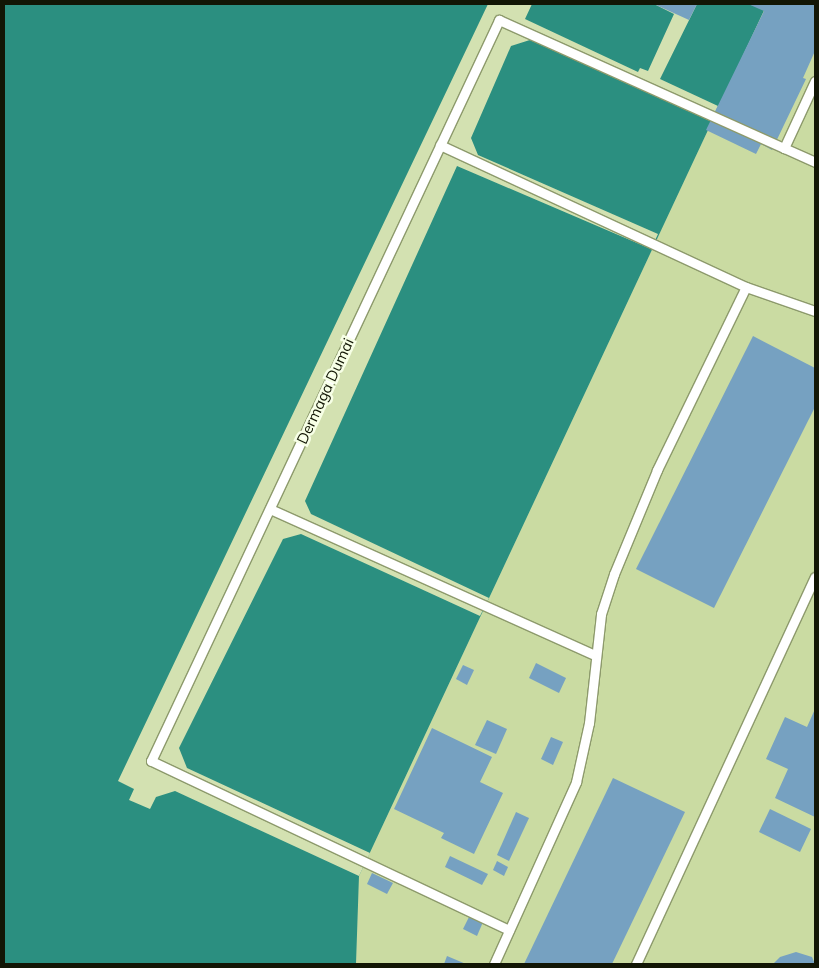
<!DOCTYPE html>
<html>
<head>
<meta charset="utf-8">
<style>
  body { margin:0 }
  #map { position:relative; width:819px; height:968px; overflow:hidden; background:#d3e1b1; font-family:Mulish,sans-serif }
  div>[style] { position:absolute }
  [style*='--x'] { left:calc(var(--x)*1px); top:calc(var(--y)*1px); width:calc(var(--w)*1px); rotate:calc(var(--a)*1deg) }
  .built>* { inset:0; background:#cadba2 }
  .water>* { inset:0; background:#2b8f80 }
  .pier>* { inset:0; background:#d3e1b1 }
  .building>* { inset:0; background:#76a1c1 }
  .roads { filter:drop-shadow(1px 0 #8d9a6c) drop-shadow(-1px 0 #8d9a6c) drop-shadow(0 1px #8d9a6c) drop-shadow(0 -1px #8d9a6c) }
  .service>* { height:9px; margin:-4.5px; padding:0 4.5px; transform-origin:4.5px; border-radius:4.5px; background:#fff }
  span { translate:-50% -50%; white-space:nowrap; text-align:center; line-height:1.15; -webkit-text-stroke:5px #f7ffe6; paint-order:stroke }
  .street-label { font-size:15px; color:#121605 }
  .frame { position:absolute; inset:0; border:5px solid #121605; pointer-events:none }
</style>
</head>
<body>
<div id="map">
  <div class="built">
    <div style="clip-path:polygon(767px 4px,815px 4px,815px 964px,356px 964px,359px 876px)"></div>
  </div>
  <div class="water">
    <div style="clip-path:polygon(4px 4px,767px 4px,359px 876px,356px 964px,4px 964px)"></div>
  </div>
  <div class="pier">
    <div style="clip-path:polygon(488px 4px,532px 4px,525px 19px,638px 72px,640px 68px,648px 71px,674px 14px,654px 4px,697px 4px,660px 79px,718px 106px,711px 121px,533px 39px,511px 46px,471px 138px,478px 155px,658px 234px,651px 249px,457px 166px,305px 501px,311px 514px,489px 598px,480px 616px,301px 534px,283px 539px,179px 748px,187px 768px,370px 853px,359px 876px,175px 791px,156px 797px,150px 809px,129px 800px,134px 789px,118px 781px)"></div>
  </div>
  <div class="building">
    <div style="clip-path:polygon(654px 4px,697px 4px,689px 20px)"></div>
    <div style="clip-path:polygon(748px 4px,815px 4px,815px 51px,803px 78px,806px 79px,772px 150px,761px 144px,756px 154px,706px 130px,764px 11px)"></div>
    <div style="clip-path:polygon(753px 336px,815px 368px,815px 407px,714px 608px,636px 569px)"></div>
    <div style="clip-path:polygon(536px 663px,566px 678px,559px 693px,529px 678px)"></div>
    <div style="clip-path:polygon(463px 665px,474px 670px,467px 685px,456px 679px)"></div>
    <div style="clip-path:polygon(815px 709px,815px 817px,775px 798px,788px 769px,766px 759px,785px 717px,807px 727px)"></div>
    <div style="clip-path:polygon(487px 720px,507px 729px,496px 754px,475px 745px)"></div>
    <div style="clip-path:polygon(432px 728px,492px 757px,480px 782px,503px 793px,474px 854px,441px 838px,444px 833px,394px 809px)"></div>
    <div style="clip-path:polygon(551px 737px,563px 742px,553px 765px,541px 759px)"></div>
    <div style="clip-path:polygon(613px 778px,685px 812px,612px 964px,524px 964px)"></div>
    <div style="clip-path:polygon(770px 809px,811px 829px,800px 852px,759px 832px)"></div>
    <div style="clip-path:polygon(516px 812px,529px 818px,509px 861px,497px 855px)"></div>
    <div style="clip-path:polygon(450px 856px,488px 874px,482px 885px,445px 867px)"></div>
    <div style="clip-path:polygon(497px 861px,508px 867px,504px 876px,493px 870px)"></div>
    <div style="clip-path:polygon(372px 873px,393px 883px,387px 894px,367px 884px)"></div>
    <div style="clip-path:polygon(470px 915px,483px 922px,477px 936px,463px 929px)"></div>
    <div style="clip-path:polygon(796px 952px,812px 957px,815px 964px,773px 964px,780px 957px)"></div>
    <div style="clip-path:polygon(447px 956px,466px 964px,444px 964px)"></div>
  </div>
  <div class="roads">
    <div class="service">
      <div style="--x:815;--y:81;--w:74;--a:114.8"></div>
      <div style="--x:784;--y:148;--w:34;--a:24"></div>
      <div style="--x:440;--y:145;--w:337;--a:24.9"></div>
      <div style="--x:270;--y:509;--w:356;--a:24.2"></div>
      <div style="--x:509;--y:930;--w:396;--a:-154.7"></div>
      <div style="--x:151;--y:761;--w:819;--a:-64.84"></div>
      <div style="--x:499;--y:20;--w:312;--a:24.2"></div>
      <div style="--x:494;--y:964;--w:200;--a:-65.7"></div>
      <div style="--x:576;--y:782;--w:60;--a:-77.6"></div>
      <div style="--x:589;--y:723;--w:110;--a:-83.7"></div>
      <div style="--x:601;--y:614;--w:42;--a:-72"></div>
      <div style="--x:614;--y:574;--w:113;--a:-67.5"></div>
      <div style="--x:657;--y:470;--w:203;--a:-64.1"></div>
      <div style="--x:746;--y:287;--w:73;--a:19.2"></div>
      <div style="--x:636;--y:964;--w:426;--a:-65.2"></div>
    </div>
  </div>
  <div class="street-label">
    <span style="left:325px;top:391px;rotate:-65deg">Dermaga Dumai</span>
  </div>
  <div class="frame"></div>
</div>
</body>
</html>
